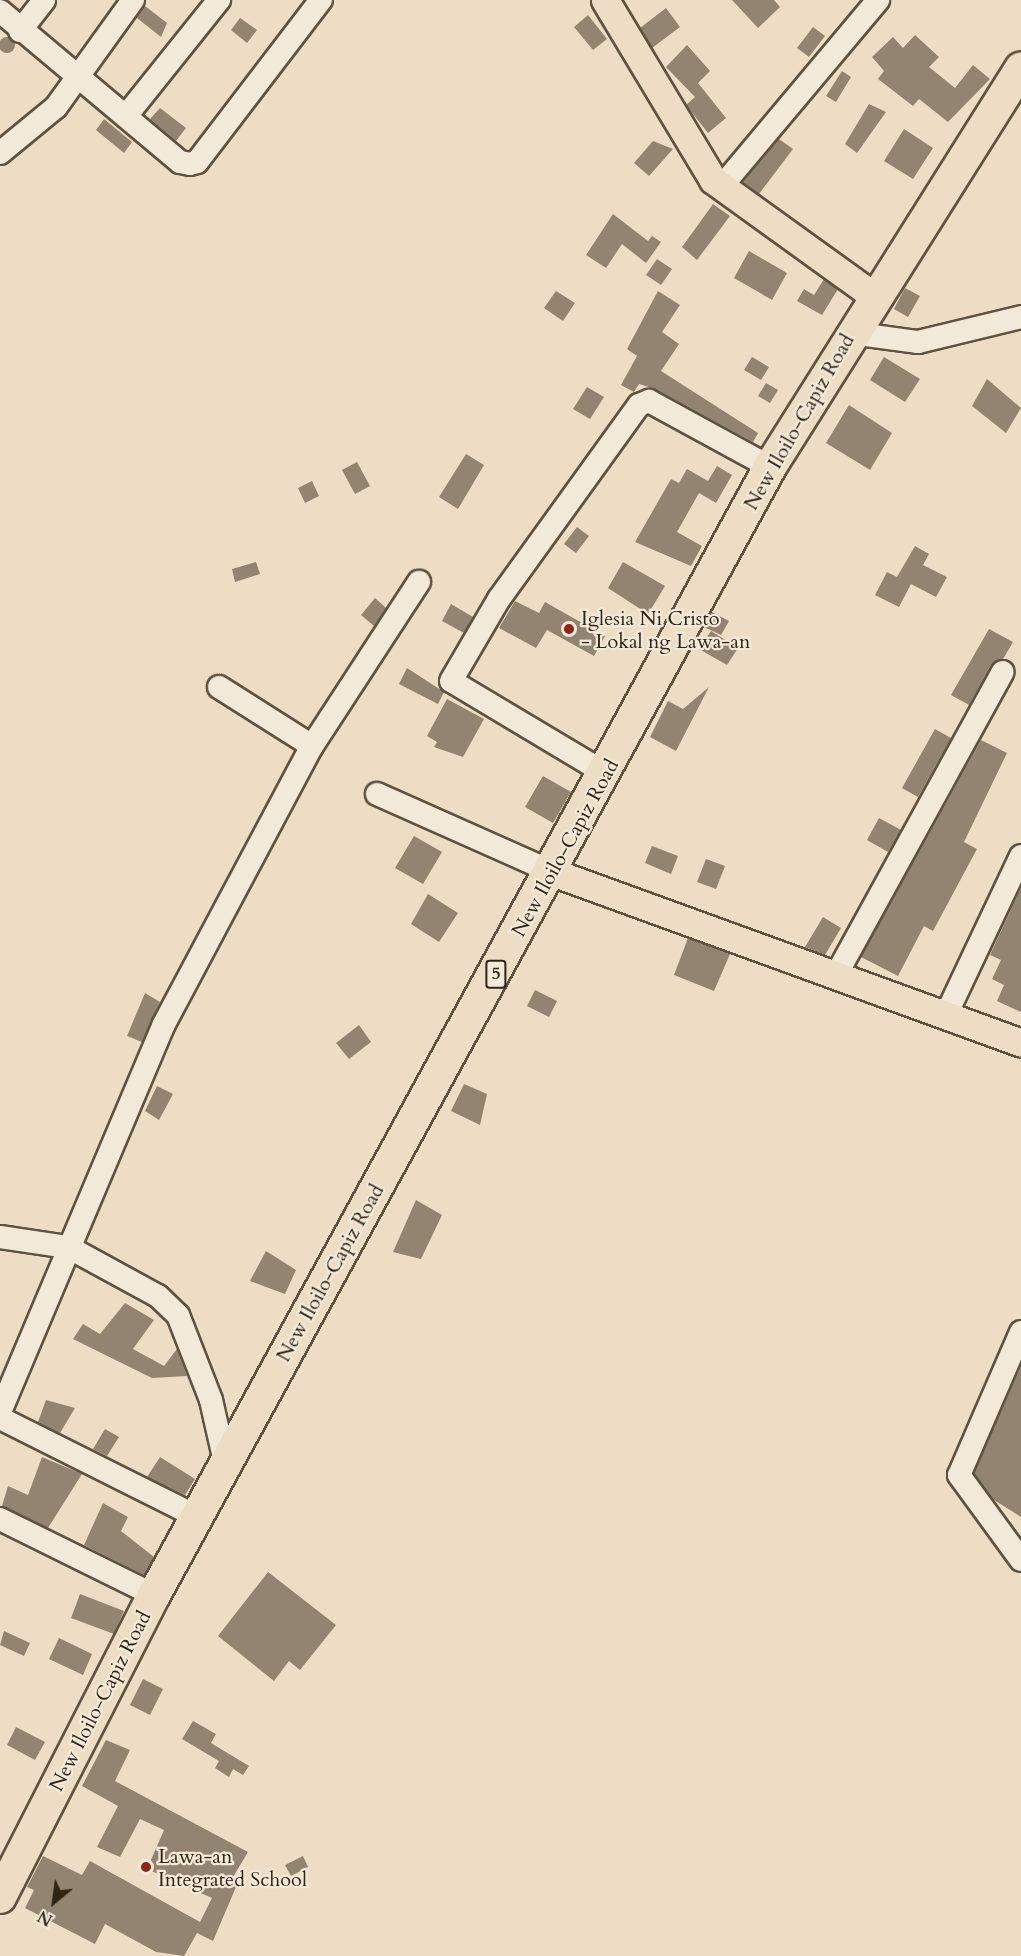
<!DOCTYPE html>
<html>
<head>
<meta charset="utf-8">
<style>
  body { margin:0 }
  #map { position:relative; width:1021px; height:1956px; overflow:hidden; background:#edddc4; font-family:Cardo,serif }
  div>[style] { position:absolute }
  [style*='--x'] { left:calc(var(--x)*1px); top:calc(var(--y)*1px); width:calc(var(--w)*1px); rotate:calc(var(--a)*1deg) }
  .building>* { inset:0; background:#928470 }
  .round { border-radius:50% }
  .roads { filter:drop-shadow(2px 0 #5e5240) drop-shadow(-2px 0 #5e5240) drop-shadow(0 2px #5e5240) drop-shadow(0 -2px #5e5240) }
  .minor>* { height:22px; margin:-11px; padding:0 11px; transform-origin:11px; border-radius:11px; background:#f3e9d9 }
  .major>* { height:27px; margin:-13.5px; padding:0 13.5px; transform-origin:13.5px; border-radius:13.5px; background:#edddc4 }
  .highway>* { height:32px; margin:-16px; padding:0 16px; transform-origin:16px; border-radius:16px; background:#edddc4 }
  .dots>* { width:16px; height:16px; translate:-50% -50%; box-sizing:border-box; border:3px solid #f3e9d9; border-radius:50% }
  span { translate:-50% -50%; white-space:nowrap; text-align:center; line-height:1.15; -webkit-text-stroke:4.5px #f3e9d9; paint-order:stroke }
  .shield-label span { padding:2px 4px; background:#f3e9d9; border:2px solid; border-radius:4px; -webkit-text-stroke-width:0 }
  .shield-label { font-size:18px; color:#2f2314; font-weight:700 }
  .street-label { font-size:20px; color:#2f2314 }
  .poi-label { font-size:20px; color:#2f2314 }
  .left { translate:0 -50%; text-align:left }
  .north { position:absolute; left:24px; top:1872px; width:60px; height:60px; -webkit-text-stroke:4px #f3e9d9; paint-order:stroke; rotate:209deg; font-size:16px; font-weight:700; line-height:24px; text-align:center; color:#2f2314 }
  .north::after { content:''; display:block; margin:auto; width:21px; height:27px; background:#2f2314; clip-path:polygon(50% 0,100% 100%,50% 72%,0 100%) }
</style>
</head>
<body>
<div id="map">
  <div class="building">
    <div style="clip-path:polygon(732px 0,774px 0,780px 7px,758px 28px)"></div>
    <div style="clip-path:polygon(145px 6px,167px 23px,161px 37px,137px 18px)"></div>
    <div style="clip-path:polygon(666px 8px,680px 27px,652px 48px,640px 28px)"></div>
    <div style="clip-path:polygon(588px 15px,607px 39px,593px 50px,574px 27px)"></div>
    <div style="clip-path:polygon(240px 18px,257px 30px,247px 43px,231px 30px)"></div>
    <div style="clip-path:polygon(813px 27px,825px 36px,809px 57px,797px 48px)"></div>
    <div style="clip-path:polygon(915px 35px,939px 57px,929px 67px,955px 88px,973px 65px,990px 79px,948px 122px,919px 99px,913px 106px,878px 79px,884px 71px,872px 57px,893px 37px,903px 48px)"></div>
    <div class="round" style="left:-1px;top:37px;width:16px;height:16px"></div>
    <div style="clip-path:polygon(687px 45px,710px 71px,698px 83px,726px 118px,708px 133px,686px 105px,695px 97px,666px 67px)"></div>
    <div style="clip-path:polygon(842px 71px,851px 77px,836px 102px,826px 96px)"></div>
    <div style="clip-path:polygon(869px 104px,886px 112px,857px 153px,845px 144px)"></div>
    <div style="clip-path:polygon(160px 108px,186px 128px,176px 141px,150px 119px)"></div>
    <div style="clip-path:polygon(104px 119px,132px 142px,124px 153px,96px 130px)"></div>
    <div style="clip-path:polygon(904px 129px,933px 148px,913px 179px,884px 161px)"></div>
    <div style="clip-path:polygon(779px 139px,793px 149px,759px 194px,743px 182px)"></div>
    <div style="clip-path:polygon(653px 141px,673px 149px,649px 176px,634px 163px)"></div>
    <div style="clip-path:polygon(713px 204px,730px 216px,697px 260px,682px 247px)"></div>
    <div style="clip-path:polygon(613px 214px,648px 241px,652px 236px,661px 242px,646px 263px,622px 244px,606px 268px,586px 255px)"></div>
    <div style="clip-path:polygon(749px 251px,787px 273px,772px 300px,734px 278px)"></div>
    <div style="clip-path:polygon(657px 259px,672px 269px,661px 285px,646px 275px)"></div>
    <div style="clip-path:polygon(824px 279px,838px 289px,822px 315px,797px 301px,804px 289px,814px 295px)"></div>
    <div style="clip-path:polygon(905px 288px,920px 296px,908px 317px,894px 309px)"></div>
    <div style="clip-path:polygon(556px 291px,575px 303px,563px 321px,544px 308px)"></div>
    <div style="clip-path:polygon(658px 291px,680px 305px,662px 332px,679px 344px,661px 371px,758px 433px,753px 442px,655px 389px,639px 384px,634px 392px,621px 385px,637px 356px,627px 349px)"></div>
    <div style="clip-path:polygon(752px 357px,769px 367px,761px 380px,744px 370px)"></div>
    <div style="clip-path:polygon(884px 357px,920px 379px,905px 402px,870px 380px)"></div>
    <div style="clip-path:polygon(987px 379px,1021px 408px,1006px 433px,972px 406px)"></div>
    <div style="clip-path:polygon(766px 383px,778px 390px,770px 403px,758px 396px)"></div>
    <div style="clip-path:polygon(587px 387px,604px 397px,590px 419px,573px 409px)"></div>
    <div style="clip-path:polygon(849px 405px,892px 433px,870px 470px,826px 443px)"></div>
    <div style="clip-path:polygon(466px 454px,484px 465px,458px 509px,439px 497px)"></div>
    <div style="clip-path:polygon(357px 462px,370px 486px,355px 494px,342px 470px)"></div>
    <div style="clip-path:polygon(717px 466px,732px 475px,716px 503px,699px 493px,677px 532px,702px 546px,691px 566px,635px 542px,671px 479px,679px 483px,687px 469px,708px 481px)"></div>
    <div style="clip-path:polygon(312px 481px,319px 496px,305px 503px,298px 488px)"></div>
    <div style="clip-path:polygon(577px 527px,589px 536px,576px 553px,564px 544px)"></div>
    <div style="clip-path:polygon(915px 546px,929px 554px,923px 565px,947px 577px,936px 597px,911px 584px,899px 607px,875px 595px,887px 572px,897px 577px)"></div>
    <div style="clip-path:polygon(256px 562px,260px 574px,235px 582px,232px 569px)"></div>
    <div style="clip-path:polygon(623px 562px,665px 586px,648px 614px,608px 588px)"></div>
    <div style="clip-path:polygon(375px 598px,386px 608px,374px 626px,361px 615px)"></div>
    <div style="clip-path:polygon(515px 601px,539px 613px,545px 602px,605px 636px,594px 656px,547px 630px,536px 648px,499px 628px)"></div>
    <div style="clip-path:polygon(451px 604px,473px 617px,464px 633px,442px 621px)"></div>
    <div style="clip-path:polygon(712px 612px,729px 621px,721px 635px,704px 627px)"></div>
    <div style="clip-path:polygon(989px 629px,1013px 642px,1003px 659px,991px 665px,969px 705px,951px 695px)"></div>
    <div style="clip-path:polygon(711px 631px,738px 648px,727px 665px,699px 649px)"></div>
    <div style="clip-path:polygon(407px 668px,444px 692px,438px 704px,399px 684px)"></div>
    <div style="clip-path:polygon(709px 687px,676px 751px,650px 737px,668px 701px,683px 709px)"></div>
    <div style="clip-path:polygon(447px 699px,484px 719px,463px 757px,434px 747px,437px 742px,427px 736px)"></div>
    <div style="clip-path:polygon(935px 729px,951px 738px,918px 797px,902px 788px)"></div>
    <div style="clip-path:polygon(981px 740px,1007px 753px,964px 842px,977px 849px,933px 931px,924px 926px,898px 976px,861px 957px)"></div>
    <div style="clip-path:polygon(543px 776px,571px 792px,553px 823px,525px 807px)"></div>
    <div style="clip-path:polygon(879px 818px,901px 830px,888px 852px,867px 840px)"></div>
    <div style="clip-path:polygon(414px 836px,442px 852px,423px 884px,395px 868px)"></div>
    <div style="clip-path:polygon(652px 846px,678px 856px,671px 874px,645px 863px)"></div>
    <div style="clip-path:polygon(706px 859px,725px 866px,716px 889px,697px 882px)"></div>
    <div style="clip-path:polygon(1021px 888px,1021px 1012px,997px 1001px,1004px 985px,992px 979px,1001px 960px,990px 955px)"></div>
    <div style="clip-path:polygon(428px 894px,458px 913px,439px 942px,411px 924px)"></div>
    <div style="clip-path:polygon(823px 917px,841px 928px,825px 955px,805px 947px)"></div>
    <div style="clip-path:polygon(688px 938px,730px 954px,714px 991px,674px 975px)"></div>
    <div style="clip-path:polygon(535px 990px,557px 1001px,549px 1017px,527px 1006px)"></div>
    <div style="clip-path:polygon(145px 993px,160px 1002px,142px 1042px,127px 1036px)"></div>
    <div style="clip-path:polygon(359px 1025px,371px 1042px,349px 1059px,336px 1043px)"></div>
    <div style="clip-path:polygon(464px 1084px,487px 1094px,480px 1125px,451px 1111px)"></div>
    <div style="clip-path:polygon(157px 1086px,173px 1094px,159px 1120px,145px 1111px)"></div>
    <div style="clip-path:polygon(416px 1200px,442px 1215px,421px 1259px,393px 1252px)"></div>
    <div style="clip-path:polygon(266px 1251px,296px 1270px,285px 1294px,250px 1281px)"></div>
    <div style="clip-path:polygon(125px 1303px,154px 1320px,133px 1349px,164px 1366px,177px 1349px,187px 1376px,152px 1378px,73px 1339px,83px 1324px,100px 1334px)"></div>
    <div style="clip-path:polygon(1021px 1366px,1021px 1517px,994px 1500px,974px 1473px)"></div>
    <div style="clip-path:polygon(46px 1400px,75px 1408px,60px 1433px,38px 1422px)"></div>
    <div style="clip-path:polygon(105px 1429px,119px 1437px,107px 1456px,93px 1449px)"></div>
    <div style="clip-path:polygon(42px 1457px,82px 1474px,48px 1528px,2px 1506px,8px 1486px,28px 1495px)"></div>
    <div style="clip-path:polygon(160px 1457px,195px 1479px,185px 1495px,147px 1477px)"></div>
    <div style="clip-path:polygon(103px 1503px,128px 1517px,121px 1531px,154px 1557px,144px 1575px,84px 1545px)"></div>
    <div style="clip-path:polygon(268px 1572px,336px 1625px,300px 1670px,289px 1661px,274px 1681px,218px 1636px)"></div>
    <div style="clip-path:polygon(80px 1594px,124px 1611px,114px 1634px,71px 1618px)"></div>
    <div style="clip-path:polygon(4px 1631px,30px 1643px,24px 1656px,0 1645px)"></div>
    <div style="clip-path:polygon(59px 1638px,92px 1654px,83px 1675px,49px 1659px)"></div>
    <div style="clip-path:polygon(143px 1679px,163px 1689px,150px 1715px,130px 1705px)"></div>
    <div style="clip-path:polygon(193px 1721px,216px 1734px,211px 1743px,249px 1766px,243px 1775px,233px 1769px,229px 1777px,215px 1768px,219px 1761px,182px 1739px)"></div>
    <div style="clip-path:polygon(16px 1727px,45px 1742px,35px 1760px,7px 1745px)"></div>
    <div style="clip-path:polygon(106px 1740px,130px 1750px,115px 1781px,248px 1852px,233px 1877px,239px 1880px,213px 1941px,197px 1933px,184px 1956px,156px 1952px,105px 1924px,95px 1944px,25px 1908px,34px 1890px,27px 1887px,43px 1856px,82px 1875px,90px 1861px,200px 1922px,212px 1898px,147px 1869px,164px 1830px,140px 1819px,120px 1857px,97px 1847px,118px 1806px,82px 1786px)"></div>
    <div style="clip-path:polygon(303px 1856px,308px 1867px,291px 1876px,285px 1865px)"></div>
  </div>
  <div class="roads">
    <div class="minor">
      <div style="--x:0;--y:11;--w:235;--a:40"></div>
      <div style="--x:180;--y:162;--w:10;--a:11"></div>
      <div style="--x:190;--y:164;--w:7;--a:-16"></div>
      <div style="--x:197;--y:162;--w:204;--a:-52.6"></div>
      <div style="--x:20;--y:31;--w:39;--a:-52"></div>
      <div style="--x:126;--y:116;--w:149;--a:-51.3"></div>
      <div style="--x:0;--y:153;--w:72;--a:-39.4"></div>
      <div style="--x:56;--y:107;--w:132;--a:-54.3"></div>
      <div style="--x:722;--y:186;--w:243;--a:-50"></div>
      <div style="--x:851;--y:333;--w:68;--a:7.7"></div>
      <div style="--x:918;--y:342;--w:106;--a:-13.6"></div>
      <div style="--x:219;--y:687;--w:110;--a:32.4"></div>
      <div style="--x:605;--y:773;--w:179;--a:-149.1"></div>
      <div style="--x:451;--y:681;--w:95;--a:-59.7"></div>
      <div style="--x:499;--y:599;--w:239;--a:-54.2"></div>
      <div style="--x:639;--y:405;--w:11;--a:-22"></div>
      <div style="--x:649;--y:401;--w:138;--a:28.6"></div>
      <div style="--x:377;--y:794;--w:192;--a:24"></div>
      <div style="--x:835;--y:977;--w:348;--a:-61.2"></div>
      <div style="--x:945;--y:1017;--w:178;--a:-64.7"></div>
      <div style="--x:0;--y:1237;--w:69;--a:8.4"></div>
      <div style="--x:68;--y:1247;--w:102;--a:28.6"></div>
      <div style="--x:158;--y:1296;--w:28;--a:44"></div>
      <div style="--x:178;--y:1315;--w:91;--a:68.8"></div>
      <div style="--x:211;--y:1400;--w:64;--a:77.3"></div>
      <div style="--x:1021;--y:1332;--w:156;--a:113.4"></div>
      <div style="--x:959;--y:1475;--w:105;--a:53.9"></div>
      <div style="--x:0;--y:1412;--w:421;--a:-67.1"></div>
      <div style="--x:164;--y:1024;--w:315;--a:-62"></div>
      <div style="--x:312;--y:746;--w:196;--a:-56.9"></div>
      <div style="--x:0;--y:1418;--w:221;--a:26.6"></div>
      <div style="--x:0;--y:1519;--w:172;--a:26.3"></div>
    </div>
    <div class="major">
      <div style="--x:605;--y:0;--w:210;--a:59"></div>
      <div style="--x:713;--y:180;--w:198;--a:35.8"></div>
      <div style="--x:552;--y:872;--w:499;--a:20"></div>
    </div>
    <div class="highway">
      <div style="--x:0;--y:1897;--w:339;--a:-63"></div>
      <div style="--x:154;--y:1595;--w:1285;--a:-61.36"></div>
      <div style="--x:770;--y:467;--w:471;--a:-57.8"></div>
    </div>
  </div>
  <div class="dots">
    <div style="left:569px;top:629px;background:#8f2418"></div>
    <div style="left:146px;top:1867px;background:#8f2418"></div>
  </div>
  <div class="shield-label">
    <span style="left:496px;top:974px">5</span>
  </div>
  <div class="street-label">
    <span style="left:799px;top:422px;rotate:-60deg">New Iloilo-Capiz Road</span>
    <span style="left:565px;top:848px;rotate:-61deg">New Iloilo-Capiz Road</span>
    <span style="left:330px;top:1273px;rotate:-61deg">New Iloilo-Capiz Road</span>
    <span style="left:100px;top:1701px;rotate:-63deg">New Iloilo-Capiz Road</span>
  </div>
  <div class="poi-label">
    <span class="left" style="left:581px;top:630px">Iglesia Ni Cristo<br>- Lokal ng Lawa-an</span>
    <span class="left" style="left:158px;top:1868px">Lawa-an<br>Integrated School</span>
  </div>
  <div class="north">N</div>
</div>
</body>
</html>
